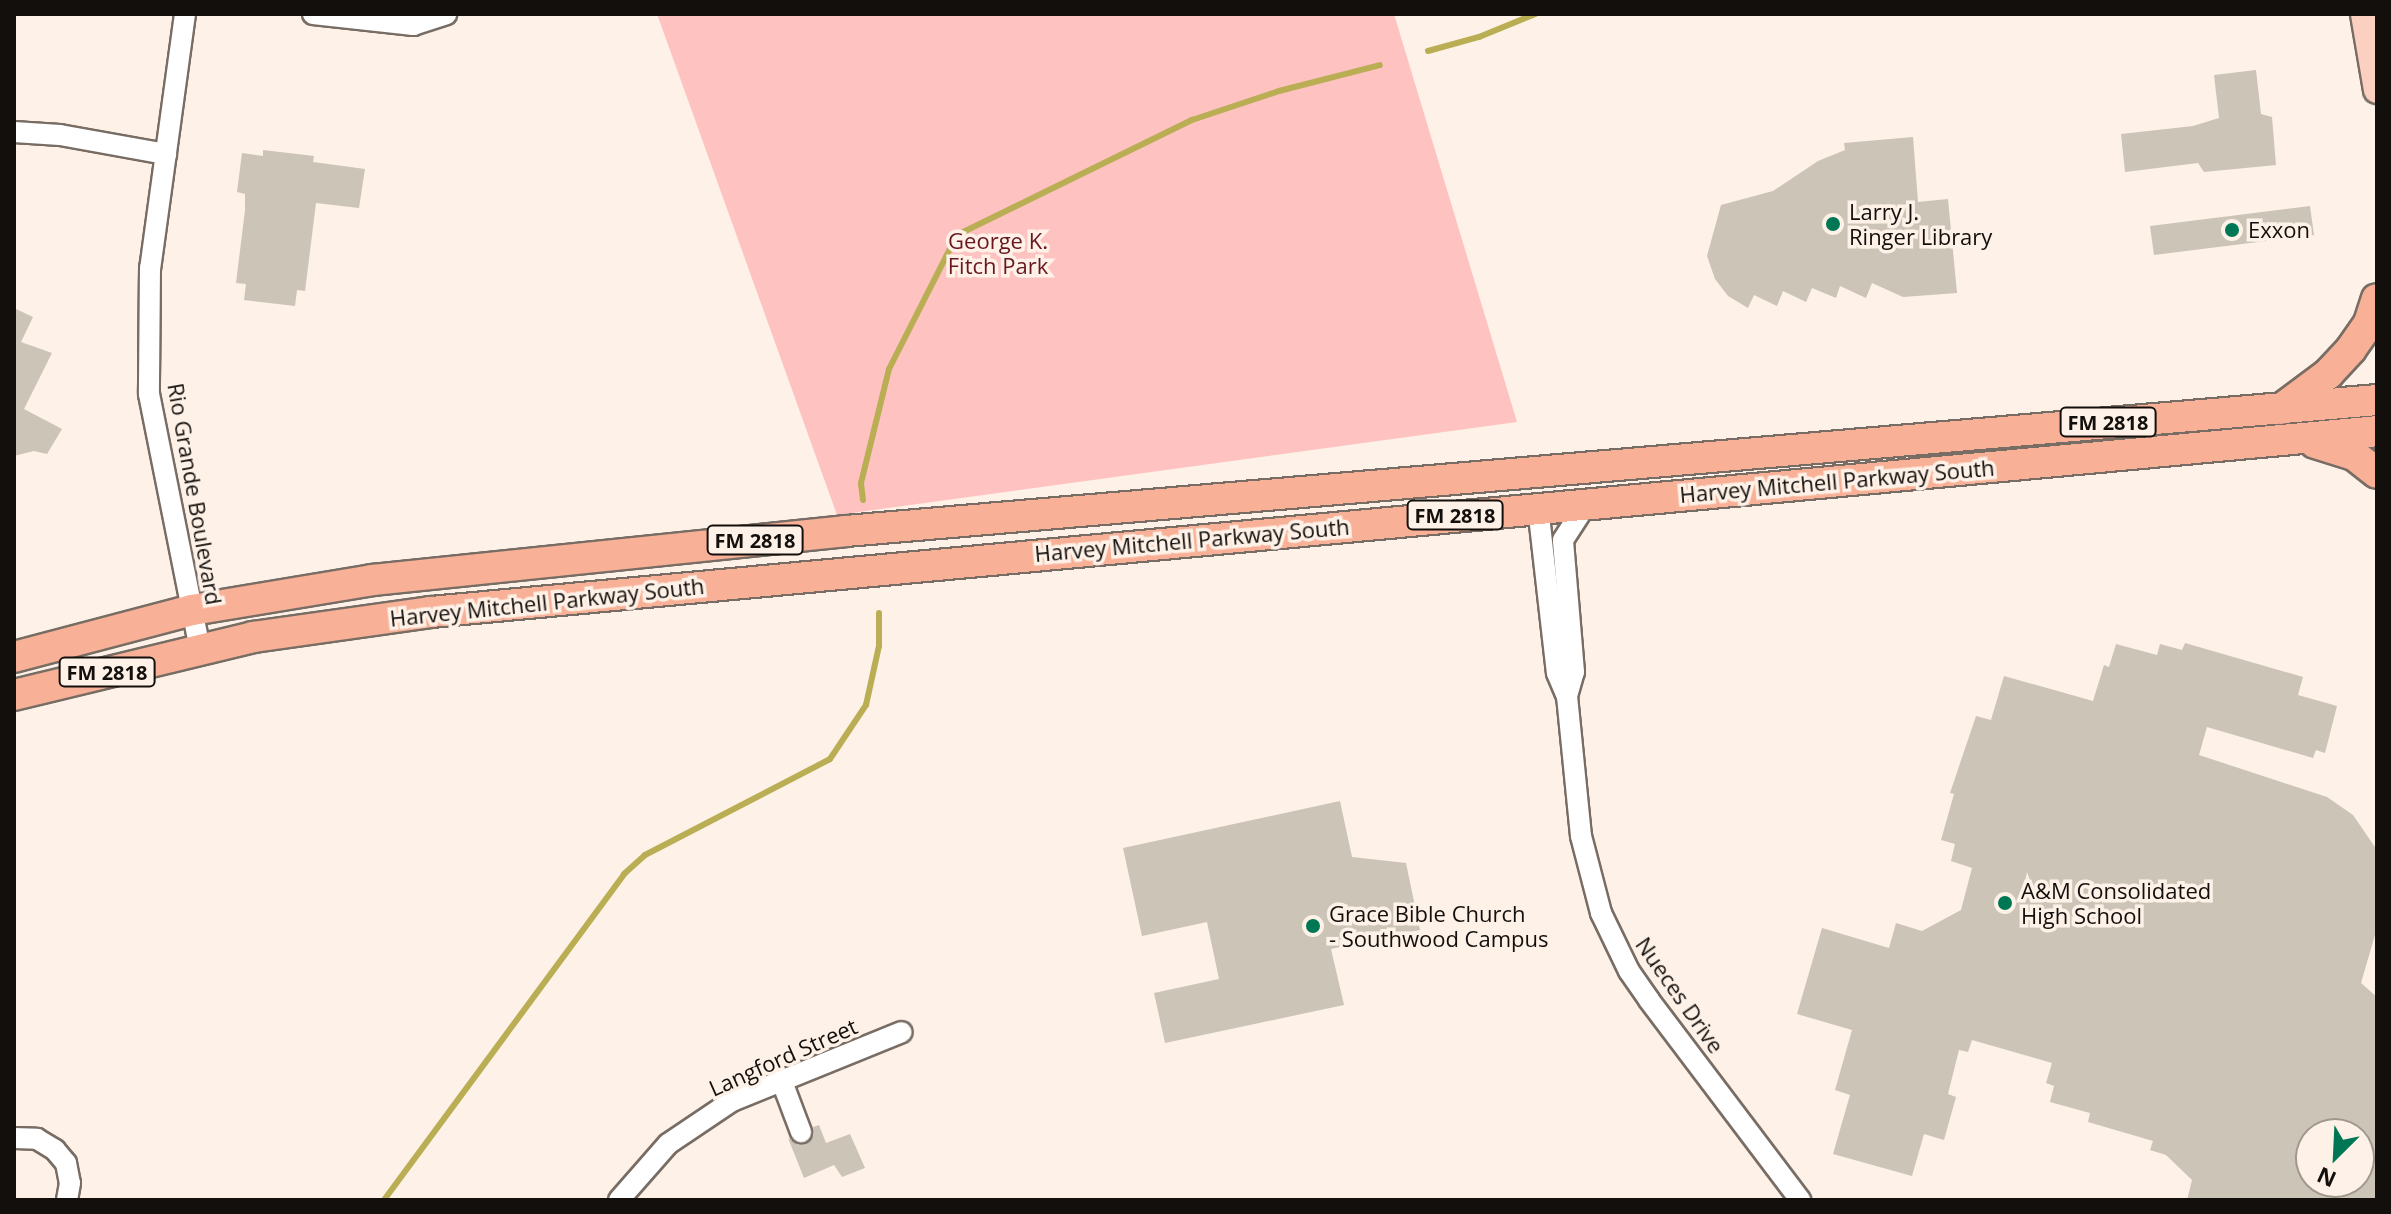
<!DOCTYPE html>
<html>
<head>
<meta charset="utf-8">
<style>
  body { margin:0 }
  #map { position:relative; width:2391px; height:1214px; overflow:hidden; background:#fef1e7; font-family:"Open Sans",sans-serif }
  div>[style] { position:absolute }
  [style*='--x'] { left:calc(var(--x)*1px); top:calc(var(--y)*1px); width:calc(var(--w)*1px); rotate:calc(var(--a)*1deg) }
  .green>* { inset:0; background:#fec2c1 }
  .stream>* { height:6px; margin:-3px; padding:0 3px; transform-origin:3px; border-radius:3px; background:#baae54 }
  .building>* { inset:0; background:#cbc4b7 }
  .roads { filter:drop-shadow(2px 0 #786d64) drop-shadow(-2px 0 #786d64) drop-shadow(0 2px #786d64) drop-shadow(0 -2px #786d64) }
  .minor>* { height:20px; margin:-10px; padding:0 10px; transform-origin:10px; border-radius:10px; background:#fff }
  .major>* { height:26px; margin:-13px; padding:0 13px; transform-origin:13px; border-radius:13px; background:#fbd0c1 }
  .highway>* { height:30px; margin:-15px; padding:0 15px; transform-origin:15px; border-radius:15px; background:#f8b197 }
  .dots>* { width:22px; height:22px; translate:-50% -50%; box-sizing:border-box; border:4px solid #fef1e7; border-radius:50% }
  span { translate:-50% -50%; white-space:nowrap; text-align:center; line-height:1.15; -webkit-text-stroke:7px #fef1e7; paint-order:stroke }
  .shield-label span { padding:2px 6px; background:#fef1e7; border:2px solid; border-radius:6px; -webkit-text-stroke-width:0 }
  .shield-label { font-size:20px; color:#130f0c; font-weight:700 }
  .poi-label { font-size:22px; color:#130f0c }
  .left { translate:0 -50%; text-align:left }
  .park-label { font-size:22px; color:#681720 }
  .street-label { font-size:22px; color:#130f0c }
  .frame { position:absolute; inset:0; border:16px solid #130f0c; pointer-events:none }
  .north { position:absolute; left:2295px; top:1118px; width:80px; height:80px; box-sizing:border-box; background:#fef1e7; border:2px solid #a0978f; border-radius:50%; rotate:204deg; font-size:22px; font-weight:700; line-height:32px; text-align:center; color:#130f0c }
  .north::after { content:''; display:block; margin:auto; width:28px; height:36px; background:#007754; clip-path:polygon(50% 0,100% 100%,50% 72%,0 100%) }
</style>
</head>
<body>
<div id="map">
  <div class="green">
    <div style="clip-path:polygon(657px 14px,1394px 14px,1517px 422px,837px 515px)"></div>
  </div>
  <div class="stream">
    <div style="--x:1428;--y:51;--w:53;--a:-15.4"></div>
    <div style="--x:1479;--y:37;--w:61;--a:-22.3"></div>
    <div style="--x:863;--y:500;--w:17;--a:-97"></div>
    <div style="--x:861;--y:483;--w:117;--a:-76.2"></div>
    <div style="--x:889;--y:369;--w:150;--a:-63.1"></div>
    <div style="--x:957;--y:235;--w:262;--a:-26.1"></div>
    <div style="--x:1192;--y:120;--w:92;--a:-18.4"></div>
    <div style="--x:1279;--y:91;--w:104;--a:-14.4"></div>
    <div style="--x:384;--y:1200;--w:405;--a:-53.6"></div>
    <div style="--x:624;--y:874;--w:28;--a:-42"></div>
    <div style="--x:645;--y:855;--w:208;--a:-27.4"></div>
    <div style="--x:830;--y:759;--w:65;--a:-56.3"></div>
    <div style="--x:866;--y:705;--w:60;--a:-77.6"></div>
    <div style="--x:879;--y:646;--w:33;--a:-90"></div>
  </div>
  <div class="building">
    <div style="clip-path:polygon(2256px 70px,2261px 114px,2272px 117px,2276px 165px,2204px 172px,2198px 163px,2125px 172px,2121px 134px,2193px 126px,2219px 118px,2214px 75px)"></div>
    <div style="clip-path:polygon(1913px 137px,1918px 202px,1948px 199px,1957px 293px,1903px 297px,1872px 283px,1866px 298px,1840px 286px,1836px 298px,1812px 288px,1806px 302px,1783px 291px,1777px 306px,1754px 295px,1748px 308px,1728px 296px,1715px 279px,1707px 256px,1721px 205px,1773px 191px,1818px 161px,1845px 150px,1844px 143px)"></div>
    <div style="clip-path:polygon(263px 150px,314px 156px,313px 162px,365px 169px,359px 208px,316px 203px,305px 291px,297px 290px,295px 306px,244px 300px,246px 284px,236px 283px,245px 210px,245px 194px,237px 192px,242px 153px,263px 156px)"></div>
    <div style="clip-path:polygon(2310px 206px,2314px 235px,2154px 255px,2150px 226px)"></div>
    <div style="clip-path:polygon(14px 308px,33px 317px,21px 342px,52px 353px,24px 409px,62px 429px,47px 454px,34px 451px,14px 456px)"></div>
    <div style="clip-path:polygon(evenodd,2185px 643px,2303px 677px,2298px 695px,2337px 706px,2325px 753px,2316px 750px,2313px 758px,2207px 727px,2199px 755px,2327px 797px,2353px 815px,2377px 850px,2377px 928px,2361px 983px,2377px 997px,2377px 1200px,2187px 1200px,2192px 1180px,2166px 1155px,2150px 1150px,2153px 1141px,2088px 1122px,2090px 1113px,2050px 1102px,2054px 1086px,2046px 1083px,2052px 1063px,1972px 1040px,1968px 1052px,1959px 1050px,1948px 1094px,1956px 1097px,1944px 1140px,1924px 1134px,1912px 1176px,1833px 1154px,1850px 1095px,1835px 1090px,1852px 1030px,1797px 1014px,1822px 928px,1889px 948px,1896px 923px,1922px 931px,1961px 910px,1972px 868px,1951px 861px,1955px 844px,1941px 840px,1954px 794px,1950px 793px,1976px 716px,1991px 720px,2004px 676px,2093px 701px,2104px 665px,2109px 667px,2116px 644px,2157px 655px,2160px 644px,2182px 650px,2185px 643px,2311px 1134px,2359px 1134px,2359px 1182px,2311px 1182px,2311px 1134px)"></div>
    <div style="clip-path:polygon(1340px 801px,1352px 857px,1406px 863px,1420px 930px,1331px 949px,1344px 1005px,1165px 1043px,1154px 993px,1219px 979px,1207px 922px,1142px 936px,1123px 848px)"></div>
    <div style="clip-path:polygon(819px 1125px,826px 1143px,850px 1134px,865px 1168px,842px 1177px,834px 1165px,804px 1178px,788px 1138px,798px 1145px,806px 1144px,814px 1135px,813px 1127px)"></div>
  </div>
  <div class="roads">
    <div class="minor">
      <div style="--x:185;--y:14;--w:256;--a:97.8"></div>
      <div style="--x:150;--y:268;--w:126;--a:90.5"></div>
      <div style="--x:149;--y:394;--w:260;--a:78.7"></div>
      <div style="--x:313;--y:14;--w:101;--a:6.3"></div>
      <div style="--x:413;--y:25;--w:35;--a:-18"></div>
      <div style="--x:14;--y:132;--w:46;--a:3.7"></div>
      <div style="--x:60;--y:135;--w:108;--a:10.2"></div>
      <div style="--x:1538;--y:507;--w:167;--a:83.5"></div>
      <div style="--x:1557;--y:673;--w:25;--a:67"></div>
      <div style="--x:1567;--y:696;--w:141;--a:84.3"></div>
      <div style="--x:1581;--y:836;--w:80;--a:75.4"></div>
      <div style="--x:1601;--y:913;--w:64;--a:64.2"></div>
      <div style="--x:1629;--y:971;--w:35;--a:55"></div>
      <div style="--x:1649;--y:1000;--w:251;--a:52.9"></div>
      <div style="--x:1567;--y:696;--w:25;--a:-74"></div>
      <div style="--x:1574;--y:672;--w:132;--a:-94.8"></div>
      <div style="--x:1563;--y:540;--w:44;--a:-57"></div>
      <div style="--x:781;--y:1079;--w:57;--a:69.3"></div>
      <div style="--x:14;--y:1138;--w:23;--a:2"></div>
      <div style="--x:37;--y:1139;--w:21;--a:31"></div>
      <div style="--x:55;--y:1150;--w:17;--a:50"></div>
      <div style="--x:66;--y:1163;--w:20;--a:79"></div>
      <div style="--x:70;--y:1183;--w:17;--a:100"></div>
      <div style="--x:619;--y:1200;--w:74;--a:-48.8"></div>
      <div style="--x:668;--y:1144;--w:77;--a:-33.9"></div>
      <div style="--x:732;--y:1101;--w:183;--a:-22.1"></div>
    </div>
    <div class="major">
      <div style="--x:2364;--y:14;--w:77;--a:80.3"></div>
    </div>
    <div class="highway">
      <div style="--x:2281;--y:409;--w:59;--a:-36.7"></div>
      <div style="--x:2328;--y:374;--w:34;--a:-47"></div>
      <div style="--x:2351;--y:349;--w:32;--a:-55"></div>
      <div style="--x:2369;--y:323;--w:25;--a:-72"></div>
      <div style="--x:2315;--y:443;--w:41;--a:17.1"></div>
      <div style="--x:2354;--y:455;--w:29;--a:38"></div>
      <div style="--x:14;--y:657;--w:184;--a:-14.8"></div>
      <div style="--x:192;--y:610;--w:183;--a:-9.4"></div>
      <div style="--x:373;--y:580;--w:476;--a:-5.9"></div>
      <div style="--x:846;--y:531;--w:1537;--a:-4.89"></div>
      <div style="--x:14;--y:695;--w:246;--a:-13.6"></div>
      <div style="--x:253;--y:637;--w:180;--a:-8"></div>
      <div style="--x:431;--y:612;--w:1954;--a:-5.31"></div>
    </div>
  </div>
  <div class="dots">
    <div style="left:1833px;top:224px;background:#007754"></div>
    <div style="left:2232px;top:230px;background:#007754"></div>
    <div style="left:2005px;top:903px;background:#007754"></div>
    <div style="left:1313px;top:926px;background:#007754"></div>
  </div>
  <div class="shield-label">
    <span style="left:2108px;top:422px">FM 2818</span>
    <span style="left:1455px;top:515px">FM 2818</span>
    <span style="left:755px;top:540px">FM 2818</span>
    <span style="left:107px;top:672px">FM 2818</span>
  </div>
  <div class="poi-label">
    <span class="left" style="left:1849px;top:224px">Larry J.<br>Ringer Library</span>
    <span class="left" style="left:2248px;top:230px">Exxon</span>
    <span class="left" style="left:2021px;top:903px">A&amp;M Consolidated<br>High School</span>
    <span class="left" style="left:1329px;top:926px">Grace Bible Church<br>- Southwood Campus</span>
  </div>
  <div class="park-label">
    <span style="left:998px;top:253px">George K.<br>Fitch Park</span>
  </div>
  <div class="street-label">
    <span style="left:1837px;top:481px;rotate:-5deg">Harvey Mitchell Parkway South</span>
    <span style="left:195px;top:494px;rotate:80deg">Rio Grande Boulevard</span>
    <span style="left:1192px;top:540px;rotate:-5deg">Harvey Mitchell Parkway South</span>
    <span style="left:547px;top:602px;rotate:-6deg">Harvey Mitchell Parkway South</span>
    <span style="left:1680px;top:995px;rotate:55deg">Nueces Drive</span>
    <span style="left:783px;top:1057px;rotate:-24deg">Langford Street</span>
  </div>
  <div class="frame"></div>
  <div class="north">N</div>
</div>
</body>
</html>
